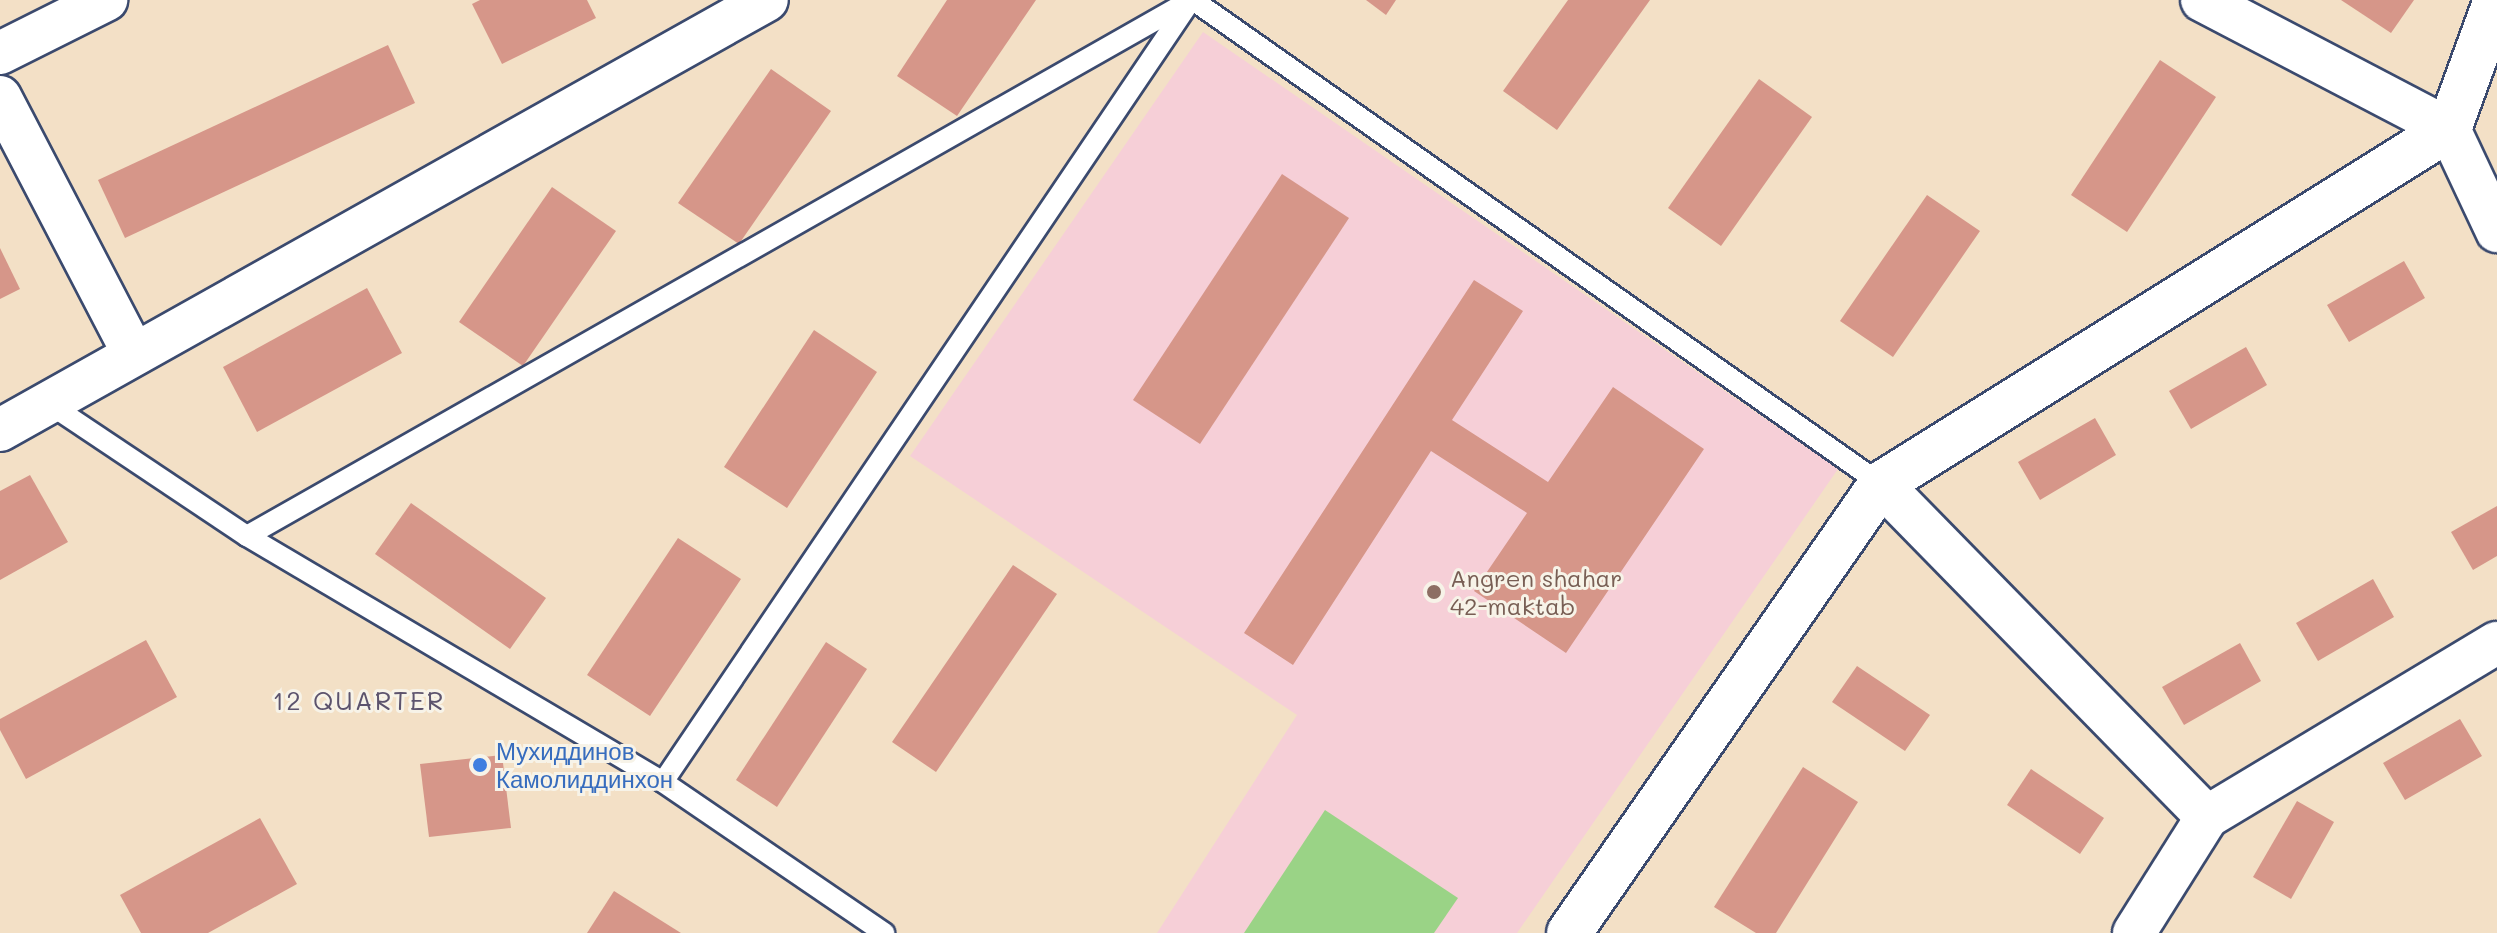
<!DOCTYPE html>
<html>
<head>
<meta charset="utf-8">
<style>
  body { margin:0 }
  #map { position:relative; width:2497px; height:933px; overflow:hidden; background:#f3e0c6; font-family:Mali,sans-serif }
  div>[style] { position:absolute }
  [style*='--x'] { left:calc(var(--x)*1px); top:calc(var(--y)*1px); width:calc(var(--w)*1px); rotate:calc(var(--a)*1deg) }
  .built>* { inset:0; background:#f6cfd7 }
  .green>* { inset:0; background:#9ad386 }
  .building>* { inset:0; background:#d69689 }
  .roads { filter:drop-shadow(2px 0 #3b4a6e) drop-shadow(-2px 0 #3b4a6e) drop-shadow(0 2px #3b4a6e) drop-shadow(0 -2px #3b4a6e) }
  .lane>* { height:20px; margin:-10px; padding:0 10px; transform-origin:10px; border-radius:10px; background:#fff }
  .street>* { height:42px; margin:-21px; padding:0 21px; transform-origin:21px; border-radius:21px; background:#fff }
  .secondary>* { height:44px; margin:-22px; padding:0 22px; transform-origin:22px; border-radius:22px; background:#fff }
  .dots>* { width:22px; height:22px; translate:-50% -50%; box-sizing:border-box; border:4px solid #f7f3e8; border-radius:50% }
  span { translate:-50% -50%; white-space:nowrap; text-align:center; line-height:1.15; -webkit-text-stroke:6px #f7f3e8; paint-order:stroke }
  .education-label { font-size:24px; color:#785e54 }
  .left { translate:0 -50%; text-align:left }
  .shop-label { font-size:24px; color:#366cbe }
  .neighbourhood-label { font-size:26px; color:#5c536d; letter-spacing:2px }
</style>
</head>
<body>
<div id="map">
  <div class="built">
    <div style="clip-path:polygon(1203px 32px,1838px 469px,1517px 933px,1157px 933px,1297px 715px,910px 456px)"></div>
  </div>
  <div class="green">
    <div style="clip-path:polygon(1325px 810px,1458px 898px,1434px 933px,1244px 933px)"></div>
  </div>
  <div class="building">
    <div style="clip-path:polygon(480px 0,587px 0,596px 18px,502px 64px,472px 4px)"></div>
    <div style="clip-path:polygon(947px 0,1036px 0,957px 116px,897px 76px)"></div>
    <div style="clip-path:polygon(1366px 0,1396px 0,1386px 15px)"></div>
    <div style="clip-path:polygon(1568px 0,1650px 0,1557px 130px,1503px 91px)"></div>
    <div style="clip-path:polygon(2341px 0,2414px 0,2391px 33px)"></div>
    <div style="clip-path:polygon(388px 45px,415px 103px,125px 238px,98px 180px)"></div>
    <div style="clip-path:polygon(2160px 60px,2216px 97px,2127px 232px,2071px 195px)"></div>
    <div style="clip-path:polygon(771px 69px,831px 111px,739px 244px,678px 203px)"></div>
    <div style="clip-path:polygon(1759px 79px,1812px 117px,1721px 246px,1668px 208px)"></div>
    <div style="clip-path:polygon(1282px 174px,1349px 218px,1200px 444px,1133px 400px)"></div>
    <div style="clip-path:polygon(552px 187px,616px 231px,523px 366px,459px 322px)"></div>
    <div style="clip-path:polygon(1927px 195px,1980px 231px,1893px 357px,1840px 321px)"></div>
    <div style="clip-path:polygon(0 248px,20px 289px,0 299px)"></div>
    <div style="clip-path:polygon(2404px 261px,2425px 298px,2349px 342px,2327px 305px)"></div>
    <div style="clip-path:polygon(1474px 280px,1523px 311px,1452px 420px,1548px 482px,1613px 387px,1704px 449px,1566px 653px,1474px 591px,1527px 513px,1431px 451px,1293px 665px,1244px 633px)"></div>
    <div style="clip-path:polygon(367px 288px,402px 353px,257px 432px,223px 367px)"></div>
    <div style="clip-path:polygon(814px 330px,877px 372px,787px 508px,724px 467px)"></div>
    <div style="clip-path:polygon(2246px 347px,2267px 385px,2191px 429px,2169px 391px)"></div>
    <div style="clip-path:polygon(2095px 418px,2116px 455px,2040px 500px,2018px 462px)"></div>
    <div style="clip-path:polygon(30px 475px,68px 542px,0 580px,0 491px)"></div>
    <div style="clip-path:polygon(411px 503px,546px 598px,510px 649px,375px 554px)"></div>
    <div style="clip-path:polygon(2497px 506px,2497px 556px,2473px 570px,2451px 532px)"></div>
    <div style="clip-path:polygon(678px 538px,741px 579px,650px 716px,587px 675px)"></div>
    <div style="clip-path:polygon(1013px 565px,1057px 594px,936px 772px,892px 742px)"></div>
    <div style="clip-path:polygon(2373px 579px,2394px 617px,2318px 661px,2296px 623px)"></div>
    <div style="clip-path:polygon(146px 640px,177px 697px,26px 779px,0 730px,0 719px)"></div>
    <div style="clip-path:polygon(826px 642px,867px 669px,777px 807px,736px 780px)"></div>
    <div style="clip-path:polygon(2240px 643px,2261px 681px,2184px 725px,2162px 687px)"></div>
    <div style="clip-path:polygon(1857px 666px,1930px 715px,1905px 751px,1832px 702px)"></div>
    <div style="clip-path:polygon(2460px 719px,2482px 756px,2405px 800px,2383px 763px)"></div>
    <div style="clip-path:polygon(502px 755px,511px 828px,429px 837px,420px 764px)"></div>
    <div style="clip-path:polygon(1803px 767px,1858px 802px,1776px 933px,1756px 933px,1714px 907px)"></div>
    <div style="clip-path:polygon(2031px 769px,2104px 818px,2080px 854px,2007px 805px)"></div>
    <div style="clip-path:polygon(2297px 801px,2334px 822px,2291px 899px,2253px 877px)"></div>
    <div style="clip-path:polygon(260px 818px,297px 884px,208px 933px,141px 933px,120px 895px)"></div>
    <div style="clip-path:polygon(614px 891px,681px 933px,587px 933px)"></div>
  </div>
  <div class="roads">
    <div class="lane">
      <div style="--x:1193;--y:0;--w:841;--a:35.13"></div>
      <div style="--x:48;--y:403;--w:239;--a:33.8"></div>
      <div style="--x:247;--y:536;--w:483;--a:30.6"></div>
      <div style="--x:663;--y:782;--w:268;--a:34.3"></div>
      <div style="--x:247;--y:536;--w:1086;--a:-29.59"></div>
      <div style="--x:663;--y:782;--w:940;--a:-55.97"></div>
    </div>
    <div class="street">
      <div style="--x:2202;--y:0;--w:279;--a:27.6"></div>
      <div style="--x:2449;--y:129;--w:113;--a:64.8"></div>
      <div style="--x:0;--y:53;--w:119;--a:-26.6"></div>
      <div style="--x:0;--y:97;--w:290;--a:62.5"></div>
      <div style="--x:0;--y:430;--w:879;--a:-29.28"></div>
      <div style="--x:1881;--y:484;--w:466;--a:45.6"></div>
      <div style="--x:2134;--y:933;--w:137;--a:-57.8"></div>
      <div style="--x:2207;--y:817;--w:338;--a:-31"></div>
    </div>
    <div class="secondary">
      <div style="--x:1569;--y:933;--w:547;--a:-55.21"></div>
      <div style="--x:1881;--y:484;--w:670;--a:-32.01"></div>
      <div style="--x:2449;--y:129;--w:137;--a:-70"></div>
    </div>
  </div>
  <div class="dots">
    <div style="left:1434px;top:592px;background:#8d6e63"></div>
    <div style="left:480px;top:765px;background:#3f7fe0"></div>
  </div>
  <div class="education-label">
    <span class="left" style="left:1450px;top:592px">Angren shahar<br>42-maktab</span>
  </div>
  <div class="shop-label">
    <span class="left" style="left:496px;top:765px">Мухиддинов<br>Камолиддинхон</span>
  </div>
  <div class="neighbourhood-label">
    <span style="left:359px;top:701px">12 QUARTER</span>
  </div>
</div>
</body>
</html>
